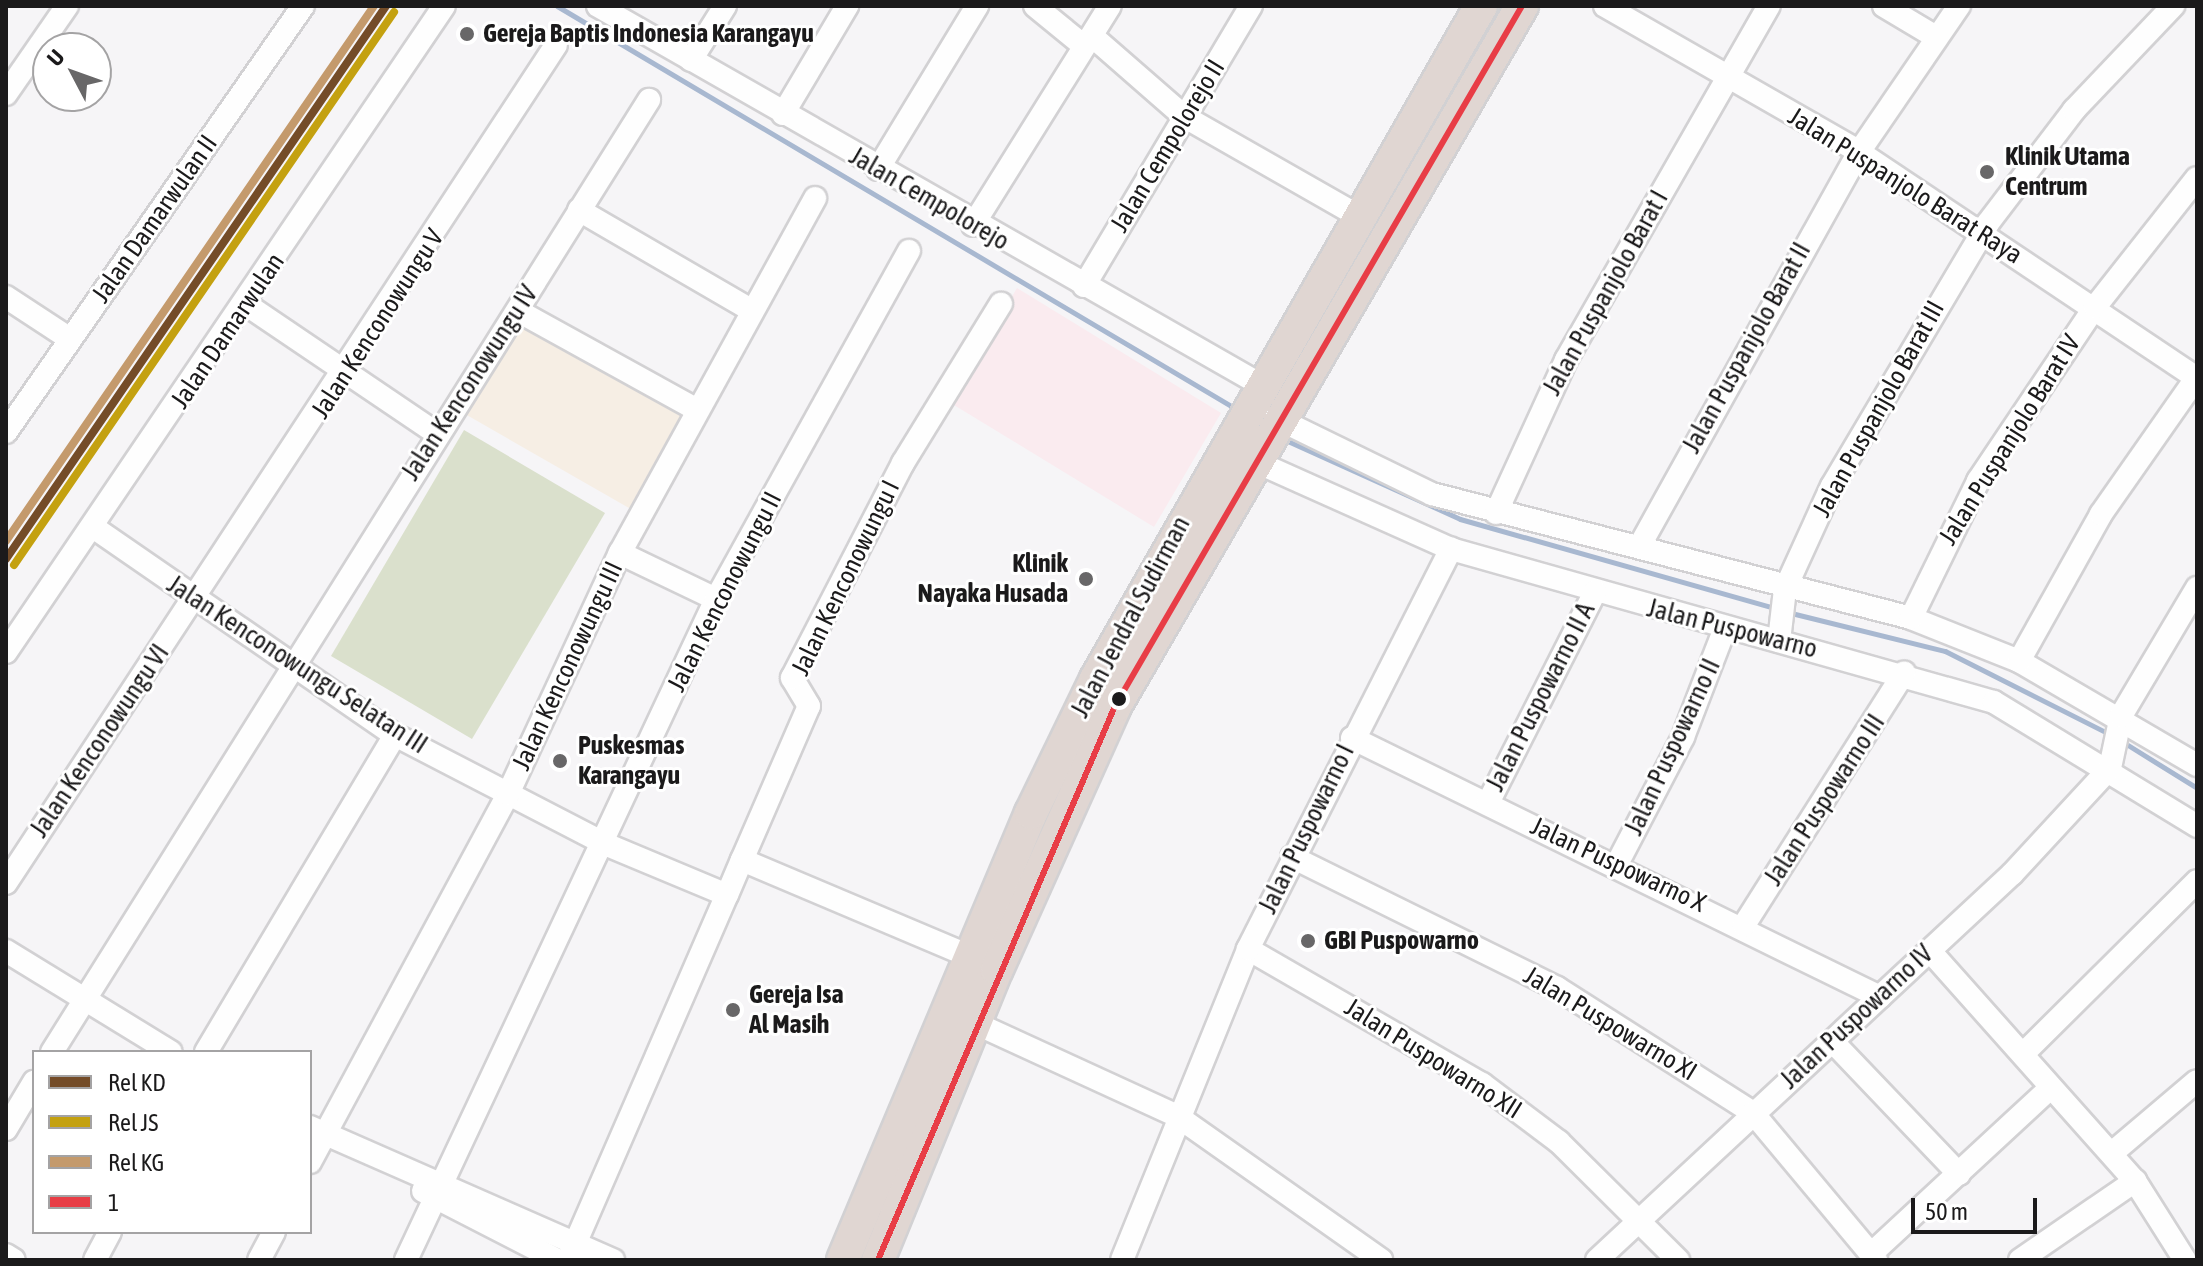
<!DOCTYPE html>
<html>
<head>
<meta charset="utf-8">
<style>
  body { margin:0 }
  #map { position:relative; width:2203px; height:1266px; overflow:hidden; background:#f6f5f7; font-family:"Asap Condensed",sans-serif }
  div>[style] { position:absolute }
  [style*='--x'] { left:calc(var(--x)*1px); top:calc(var(--y)*1px); width:calc(var(--w)*1px); rotate:calc(var(--a)*1deg) }
  .commercial>* { inset:0; background:#faebef }
  .education>* { inset:0; background:#f6eee4 }
  .green>* { inset:0; background:#dae0cc }
  .stream>* { height:5px; margin:-2.5px; padding:0 2.5px; transform-origin:2.5px; border-radius:2.5px; background:#a8b8d0 }
  .roads { filter:drop-shadow(2px 0 #d2d1d3) drop-shadow(-2px 0 #d2d1d3) drop-shadow(0 2px #d2d1d3) drop-shadow(0 -2px #d2d1d3) }
  .minor>* { height:22px; margin:-11px; padding:0 11px; transform-origin:11px; border-radius:11px; background:#fefefe }
  .highway>* { height:32px; margin:-16px; padding:0 16px; transform-origin:16px; border-radius:16px; background:#e0d6d2 }
  .bus-1>* { height:6px; margin:-3px; padding:0 3px; transform-origin:3px; border-radius:3px; background:#e83d46 }
  .rail-1>* { height:8px; margin:-4px; padding:0 4px; transform-origin:4px; border-radius:4px; background:#744c28 }
  .rail-2>* { height:8px; margin:-4px; padding:0 4px; transform-origin:4px; border-radius:4px; background:#c4a110 }
  .rail-3>* { height:8px; margin:-4px; padding:0 4px; transform-origin:4px; border-radius:4px; background:#c49a6c }
  .dots>* { width:22px; height:22px; translate:-50% -50%; box-sizing:border-box; border:4px solid #fff; border-radius:50% }
  span { translate:-50% -50%; white-space:nowrap; text-align:center; line-height:1.15; -webkit-text-stroke:6px #fff; paint-order:stroke }
  .poi-label { font-size:26px; color:#1b1a1b; font-weight:700 }
  .left { translate:0 -50%; text-align:left }
  .right { translate:-100% -50%; text-align:right }
  .street-label { font-size:26px; color:#1b1a1b }
  .frame { position:absolute; inset:0; border:8px solid #1b1a1b; pointer-events:none }
  .legend { position:absolute; left:32px; top:1050px; width:280px; height:184px; box-sizing:border-box; background:#fff; border:2px solid #a4a3a4; margin:0; padding:10px 14px; list-style:none; font-size:24px; color:#1b1a1b }
  .legend li { display:flex; align-items:center; gap:16px; height:40px }
  .legend b { width:40px; border:2px solid #a4a3a4 }
  .north { position:absolute; left:32px; top:32px; width:80px; height:80px; box-sizing:border-box; background:#fff; border:2px solid #a4a3a4; border-radius:50%; rotate:311deg; font-size:22px; font-weight:700; line-height:32px; text-align:center; color:#1b1a1b }
  .north::after { content:''; display:block; margin:auto; width:28px; height:36px; background:#686768; clip-path:polygon(50% 0,100% 100%,50% 72%,0 100%) }
  .scale { position:absolute; left:1911px; top:1198px; width:126px; height:36px; box-sizing:border-box; border:4px solid #1b1a1b; border-top:0; padding-left:10px; font-size:24px; line-height:28px; white-space:nowrap; color:#1b1a1b; -webkit-text-stroke:6px #fff; paint-order:stroke }
</style>
</head>
<body>
<div id="map">
  <div class="commercial">
    <div style="clip-path:polygon(1017px 288px,1221px 413px,1154px 527px,949px 402px)"></div>
  </div>
  <div class="education">
    <div style="clip-path:polygon(524px 318px,694px 412px,636px 512px,465px 414px)"></div>
  </div>
  <div class="green">
    <div style="clip-path:polygon(464px 430px,605px 513px,472px 739px,331px 656px)"></div>
  </div>
  <div class="stream">
    <div style="--x:557;--y:6;--w:790;--a:30.69"></div>
    <div style="--x:1281;--y:438;--w:196;--a:24.3"></div>
    <div style="--x:1460;--y:519;--w:330;--a:15.8"></div>
    <div style="--x:1787;--y:612;--w:163;--a:13.9"></div>
    <div style="--x:1945;--y:651;--w:186;--a:26.8"></div>
    <div style="--x:2123;--y:742;--w:87;--a:31.9"></div>
  </div>
  <div class="roads">
    <div class="minor">
      <div style="--x:598;--y:6;--w:766;--a:29.74"></div>
      <div style="--x:1035;--y:6;--w:63;--a:39.2"></div>
      <div style="--x:1605;--y:6;--w:289;--a:29.8"></div>
      <div style="--x:1856;--y:150;--w:410;--a:33.8"></div>
      <div style="--x:1884;--y:6;--w:61;--a:30.8"></div>
      <div style="--x:1092;--y:36;--w:123;--a:41.1"></div>
      <div style="--x:1185;--y:117;--w:202;--a:29.7"></div>
      <div style="--x:691;--y:60;--w:64;--a:-57.8"></div>
      <div style="--x:6;--y:94;--w:107;--a:-55.3"></div>
      <div style="--x:783;--y:114;--w:126;--a:-59.3"></div>
      <div style="--x:878;--y:169;--w:191;--a:-58.7"></div>
      <div style="--x:579;--y:210;--w:199;--a:30.2"></div>
      <div style="--x:973;--y:225;--w:258;--a:-58"></div>
      <div style="--x:1084;--y:286;--w:326;--a:-59.2"></div>
      <div style="--x:6;--y:297;--w:77;--a:33.3"></div>
      <div style="--x:247;--y:305;--w:228;--a:34.1"></div>
      <div style="--x:518;--y:311;--w:205;--a:28.9"></div>
      <div style="--x:1276;--y:418;--w:174;--a:26"></div>
      <div style="--x:1432;--y:494;--w:495;--a:14.5"></div>
      <div style="--x:1911;--y:618;--w:116;--a:21.7"></div>
      <div style="--x:2019;--y:661;--w:206;--a:30.3"></div>
      <div style="--x:6;--y:432;--w:519;--a:-55.12"></div>
      <div style="--x:1252;--y:460;--w:218;--a:24.1"></div>
      <div style="--x:1451;--y:549;--w:564;--a:15.74"></div>
      <div style="--x:1994;--y:702;--w:238;--a:31.4"></div>
      <div style="--x:1496;--y:513;--w:168;--a:-65.4"></div>
      <div style="--x:1566;--y:360;--w:408;--a:-60.2"></div>
      <div style="--x:93;--y:527;--w:367;--a:34.6"></div>
      <div style="--x:395;--y:735;--w:237;--a:27.4"></div>
      <div style="--x:605;--y:844;--w:132;--a:22.7"></div>
      <div style="--x:727;--y:895;--w:38;--a:-67"></div>
      <div style="--x:742;--y:860;--w:246;--a:22.9"></div>
      <div style="--x:1639;--y:547;--w:452;--a:-60.9"></div>
      <div style="--x:1859;--y:152;--w:177;--a:-55.6"></div>
      <div style="--x:620;--y:553;--w:106;--a:25.6"></div>
      <div style="--x:1911;--y:618;--w:153;--a:-63.9"></div>
      <div style="--x:1978;--y:481;--w:210;--a:-56.1"></div>
      <div style="--x:2095;--y:307;--w:164;--a:-51.7"></div>
      <div style="--x:1779;--y:641;--w:52;--a:-83.4"></div>
      <div style="--x:1785;--y:589;--w:113;--a:-65.5"></div>
      <div style="--x:1832;--y:486;--w:306;--a:-59.3"></div>
      <div style="--x:1988;--y:223;--w:142;--a:-52.7"></div>
      <div style="--x:2074;--y:110;--w:144;--a:-46.4"></div>
      <div style="--x:6;--y:652;--w:780;--a:-55.86"></div>
      <div style="--x:2019;--y:661;--w:168;--a:-60.8"></div>
      <div style="--x:2101;--y:514;--w:167;--a:-55"></div>
      <div style="--x:1352;--y:738;--w:588;--a:26.13"></div>
      <div style="--x:1488;--y:803;--w:237;--a:-63.1"></div>
      <div style="--x:1292;--y:857;--w:296;--a:26.3"></div>
      <div style="--x:1557;--y:988;--w:232;--a:32.5"></div>
      <div style="--x:1753;--y:1113;--w:192;--a:50.1"></div>
      <div style="--x:742;--y:860;--w:168;--a:-66.5"></div>
      <div style="--x:809;--y:706;--w:33;--a:-121"></div>
      <div style="--x:792;--y:678;--w:242;--a:-62.7"></div>
      <div style="--x:903;--y:463;--w:187;--a:-58.4"></div>
      <div style="--x:1617;--y:864;--w:143;--a:-62.5"></div>
      <div style="--x:1683;--y:737;--w:117;--a:-68.9"></div>
      <div style="--x:6;--y:883;--w:1002;--a:-56.72"></div>
      <div style="--x:1744;--y:925;--w:299;--a:-57.6"></div>
      <div style="--x:1248;--y:949;--w:270;--a:30"></div>
      <div style="--x:1482;--y:1084;--w:96;--a:37"></div>
      <div style="--x:1559;--y:1142;--w:168;--a:44.8"></div>
      <div style="--x:6;--y:951;--w:193;--a:31.5"></div>
      <div style="--x:1930;--y:951;--w:308;--a:48.3"></div>
      <div style="--x:2135;--y:1181;--w:93;--a:57.7"></div>
      <div style="--x:975;--y:1023;--w:222;--a:24.7"></div>
      <div style="--x:1177;--y:1116;--w:250;--a:35.2"></div>
      <div style="--x:1832;--y:1041;--w:184;--a:46.3"></div>
      <div style="--x:52;--y:1052;--w:1124;--a:-57.91"></div>
      <div style="--x:206;--y:1052;--w:369;--a:-59.2"></div>
      <div style="--x:2023;--y:1054;--w:245;--a:-44.8"></div>
      <div style="--x:310;--y:1127;--w:331;--a:23.7"></div>
      <div style="--x:6;--y:1129;--w:55;--a:-59.2"></div>
      <div style="--x:2112;--y:1153;--w:111;--a:-40.3"></div>
      <div style="--x:310;--y:1162;--w:418;--a:-61.7"></div>
      <div style="--x:508;--y:794;--w:266;--a:-65.1"></div>
      <div style="--x:620;--y:553;--w:405;--a:-61.2"></div>
      <div style="--x:423;--y:1191;--w:151;--a:27.2"></div>
      <div style="--x:1871;--y:1254;--w:244;--a:-42.8"></div>
      <div style="--x:6;--y:1255;--w:9;--a:32"></div>
      <div style="--x:95;--y:1260;--w:32;--a:-62"></div>
      <div style="--x:259;--y:1260;--w:32;--a:-62"></div>
      <div style="--x:406;--y:1260;--w:730;--a:-64.87"></div>
      <div style="--x:716;--y:599;--w:398;--a:-61"></div>
      <div style="--x:568;--y:1260;--w:398;--a:-66.5"></div>
      <div style="--x:1122;--y:1260;--w:336;--a:-67.9"></div>
      <div style="--x:1248;--y:949;--w:449;--a:-63.1"></div>
      <div style="--x:1597;--y:1260;--w:567;--a:-42.93"></div>
      <div style="--x:2012;--y:874;--w:144;--a:-47.2"></div>
      <div style="--x:2110;--y:768;--w:53;--a:-78.1"></div>
      <div style="--x:2121;--y:716;--w:149;--a:-59.3"></div>
      <div style="--x:2020;--y:1260;--w:140;--a:-34.5"></div>
    </div>
    <div class="highway">
      <div style="--x:843;--y:1260;--w:485;--a:-67.2"></div>
      <div style="--x:1031;--y:813;--w:149;--a:-64.1"></div>
      <div style="--x:1096;--y:679;--w:775;--a:-60.23"></div>
      <div style="--x:878;--y:1260;--w:314;--a:-67.8"></div>
      <div style="--x:997;--y:969;--w:288;--a:-65.8"></div>
      <div style="--x:1115;--y:706;--w:810;--a:-59.83"></div>
    </div>
  </div>
  <div class="bus-1">
    <div style="--x:878;--y:1260;--w:603;--a:-66.84"></div>
    <div style="--x:1115;--y:706;--w:810;--a:-59.83"></div>
  </div>
  <div class="rail-1">
    <div style="--x:6;--y:559;--w:671;--a:-55.5"></div>
  </div>
  <div class="rail-2">
    <div style="--x:14;--y:565;--w:671;--a:-55.5"></div>
  </div>
  <div class="rail-3">
    <div style="--x:6;--y:541;--w:649;--a:-55.48"></div>
  </div>
  <div class="dots">
    <div style="left:467px;top:34px;background:#686768"></div>
    <div style="left:1987px;top:172px;background:#686768"></div>
    <div style="left:1086px;top:579px;background:#686768"></div>
    <div style="left:1119px;top:699px;background:#1b1a1b"></div>
    <div style="left:560px;top:761px;background:#686768"></div>
    <div style="left:1308px;top:941px;background:#686768"></div>
    <div style="left:733px;top:1010px;background:#686768"></div>
  </div>
  <div class="poi-label">
    <span class="left" style="left:483px;top:34px">Gereja Baptis Indonesia Karangayu</span>
    <span class="left" style="left:2005px;top:172px">Klinik Utama<br>Centrum</span>
    <span class="right" style="left:1068px;top:579px">Klinik<br>Nayaka Husada</span>
    <span class="left" style="left:578px;top:761px">Puskesmas<br>Karangayu</span>
    <span class="left" style="left:1324px;top:941px">GBI Puspowarno</span>
    <span class="left" style="left:749px;top:1010px">Gereja Isa<br>Al Masih</span>
  </div>
  <div class="street-label">
    <span style="left:1168px;top:146px;rotate:-59deg">Jalan Cempolorejo II</span>
    <span style="left:1905px;top:186px;rotate:32deg">Jalan Puspanjolo Barat Raya</span>
    <span style="left:929px;top:199px;rotate:30deg">Jalan Cempolorejo</span>
    <span style="left:155px;top:219px;rotate:-55deg">Jalan Damarwulan II</span>
    <span style="left:1606px;top:293px;rotate:-61deg">Jalan Puspanjolo Barat I</span>
    <span style="left:378px;top:324px;rotate:-57deg">Jalan Kenconowungu V</span>
    <span style="left:228px;top:331px;rotate:-56deg">Jalan Damarwulan</span>
    <span style="left:1747px;top:348px;rotate:-61deg">Jalan Puspanjolo Barat II</span>
    <span style="left:470px;top:383px;rotate:-57deg">Jalan Kenconowungu IV</span>
    <span style="left:1879px;top:409px;rotate:-61deg">Jalan Puspanjolo Barat III</span>
    <span style="left:2010px;top:440px;rotate:-58deg">Jalan Puspanjolo Barat IV</span>
    <span style="left:846px;top:578px;rotate:-64deg">Jalan Kenconowungu I</span>
    <span style="left:725px;top:592px;rotate:-63deg">Jalan Kenconowungu II</span>
    <span style="left:1131px;top:617px;rotate:-62deg">Jalan Jendral Sudirman</span>
    <span style="left:1732px;top:629px;rotate:14deg">Jalan Puspowarno</span>
    <span style="left:297px;top:665px;rotate:33deg">Jalan Kenconowungu Selatan III</span>
    <span style="left:568px;top:666px;rotate:-65deg">Jalan Kenconowungu III</span>
    <span style="left:1541px;top:697px;rotate:-63deg">Jalan Puspowarno II A</span>
    <span style="left:100px;top:741px;rotate:-56deg">Jalan Kenconowungu VI</span>
    <span style="left:1673px;top:747px;rotate:-65deg">Jalan Puspowarno II</span>
    <span style="left:1825px;top:800px;rotate:-57deg">Jalan Puspowarno III</span>
    <span style="left:1307px;top:829px;rotate:-64deg">Jalan Puspowarno I</span>
    <span style="left:1618px;top:865px;rotate:25deg">Jalan Puspowarno X</span>
    <span style="left:1857px;top:1017px;rotate:-43deg">Jalan Puspowarno IV</span>
    <span style="left:1610px;top:1024px;rotate:31deg">Jalan Puspowarno XI</span>
    <span style="left:1433px;top:1059px;rotate:32deg">Jalan Puspowarno XII</span>
  </div>
  <div class="frame"></div>
  <ul class="legend">
  <li><b style="height:10px;background:#744c28"></b>Rel KD</li>
  <li><b style="height:10px;background:#c4a110"></b>Rel JS</li>
  <li><b style="height:10px;background:#c49a6c"></b>Rel KG</li>
  <li><b style="height:10px;background:#e83d46"></b>1</li>
  </ul>
  <div class="north">U</div>
  <div class="scale">50 m</div>
</div>
</body>
</html>
